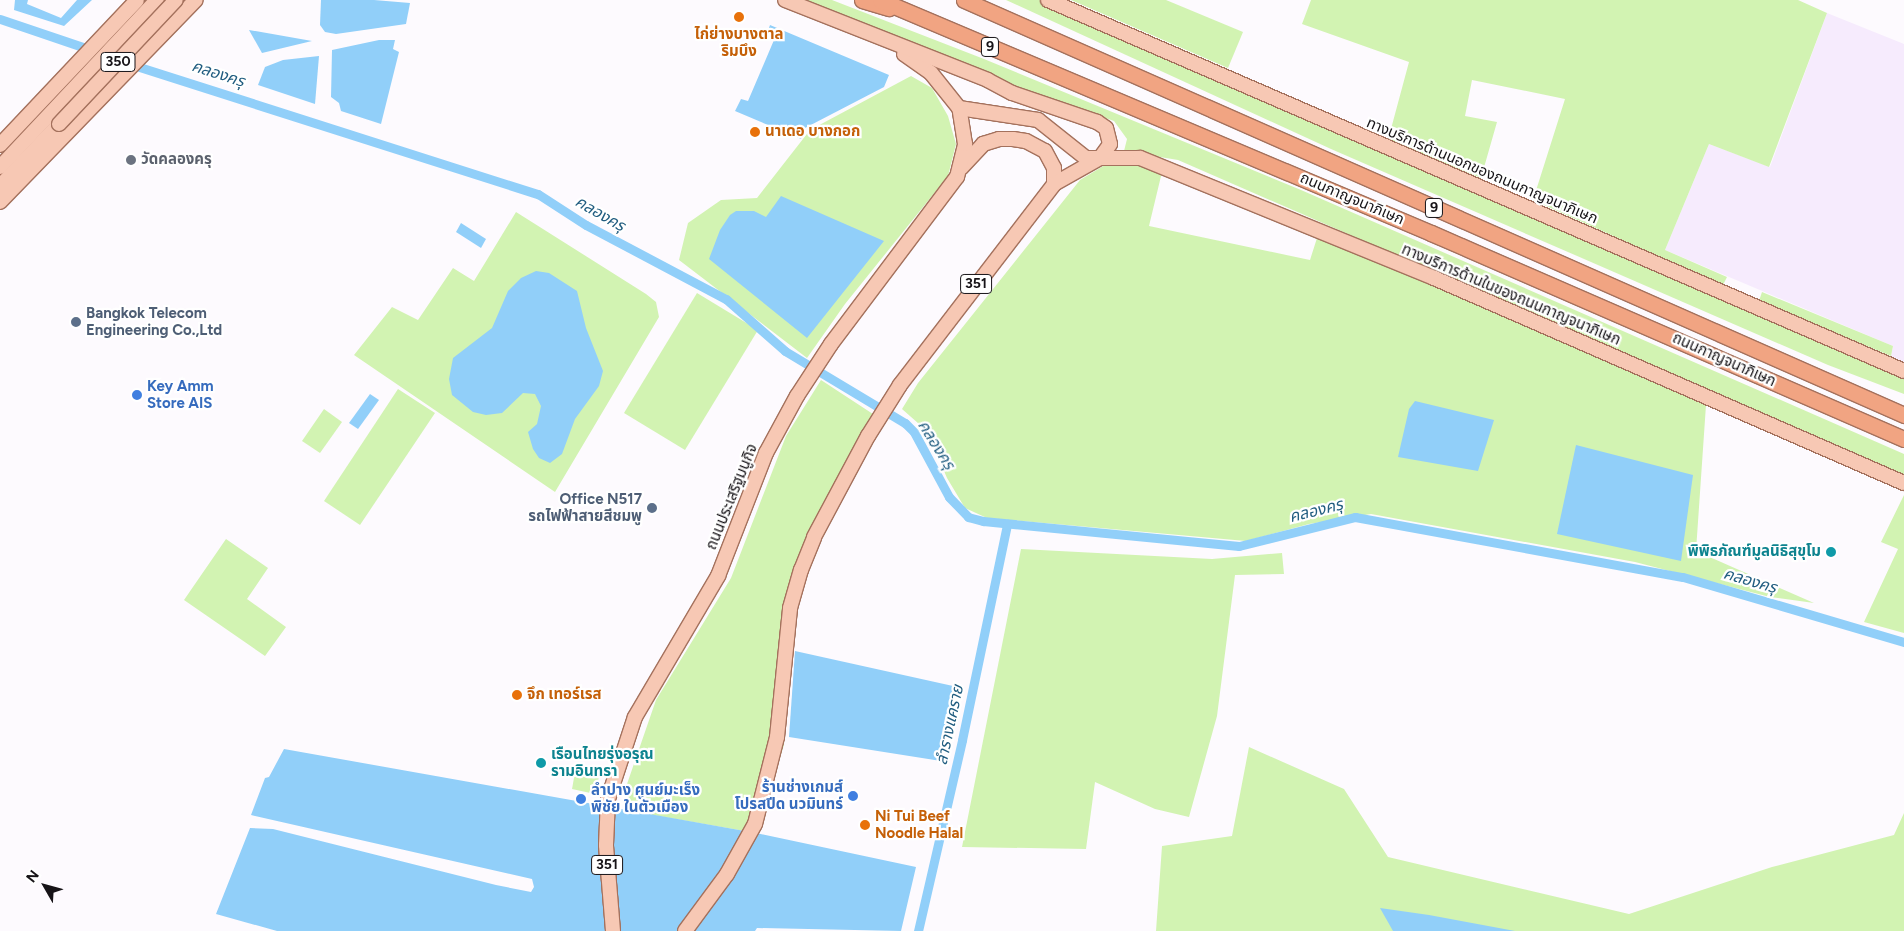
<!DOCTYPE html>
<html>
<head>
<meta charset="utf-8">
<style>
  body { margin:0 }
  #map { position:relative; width:1904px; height:931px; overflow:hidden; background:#fdfafe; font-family:Figtree,"Noto Sans Thai",sans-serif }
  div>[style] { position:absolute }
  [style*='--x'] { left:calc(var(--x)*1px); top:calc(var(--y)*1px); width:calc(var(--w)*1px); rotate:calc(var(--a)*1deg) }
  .built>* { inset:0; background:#f6ebfd }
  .green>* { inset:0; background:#d2f3b2 }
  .water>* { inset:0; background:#91cff9 }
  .canal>* { height:9px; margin:-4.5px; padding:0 4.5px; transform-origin:4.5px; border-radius:4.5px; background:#91cff9 }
  .roads { filter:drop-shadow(1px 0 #a4715d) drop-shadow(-1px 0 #a4715d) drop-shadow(0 1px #a4715d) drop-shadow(0 -1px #a4715d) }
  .major>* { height:14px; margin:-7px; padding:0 7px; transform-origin:7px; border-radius:7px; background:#f7c8b4 }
  .highway>* { height:15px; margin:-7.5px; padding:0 7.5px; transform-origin:7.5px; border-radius:7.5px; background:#f1a482 }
  .bridges { filter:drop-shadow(1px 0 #a4715d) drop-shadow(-1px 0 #a4715d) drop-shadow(0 1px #a4715d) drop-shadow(0 -1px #a4715d) }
  .major-bridge>* { height:14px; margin:-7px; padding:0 7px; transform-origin:7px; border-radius:7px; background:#f7c8b4 }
  .dots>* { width:14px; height:14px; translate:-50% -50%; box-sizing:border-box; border:2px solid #fff; border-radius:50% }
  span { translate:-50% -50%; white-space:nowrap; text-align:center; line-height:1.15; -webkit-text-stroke:4.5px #fff; paint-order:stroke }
  .shield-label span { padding:1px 4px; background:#fff; border:1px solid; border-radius:4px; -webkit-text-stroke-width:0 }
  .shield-label { font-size:14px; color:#161317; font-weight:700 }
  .food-label { font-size:15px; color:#c56008; font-weight:700 }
  .left { translate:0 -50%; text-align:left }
  .worship-label { font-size:15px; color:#5b616d; font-weight:700 }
  .street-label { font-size:15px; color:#161317 }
  .service-label { font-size:15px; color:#4e5e75; font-weight:700 }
  .right { translate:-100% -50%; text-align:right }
  .shop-label { font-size:15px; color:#366cbe; font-weight:700 }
  .culture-label { font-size:15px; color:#0d838f; font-weight:700 }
  .water-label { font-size:16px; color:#215d80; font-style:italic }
  .north { position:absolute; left:20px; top:861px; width:50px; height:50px; -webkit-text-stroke:4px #fff; paint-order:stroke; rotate:308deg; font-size:14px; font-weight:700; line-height:20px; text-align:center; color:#161317 }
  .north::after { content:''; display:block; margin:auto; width:18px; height:22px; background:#161317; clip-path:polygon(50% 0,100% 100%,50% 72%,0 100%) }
</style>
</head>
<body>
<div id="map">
  <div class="built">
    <div style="clip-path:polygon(1827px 13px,1904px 44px,1904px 362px,1891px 356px,1893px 346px,1665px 250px,1709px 144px,1770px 167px)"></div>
  </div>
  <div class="green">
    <div style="clip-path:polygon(806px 0,832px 0,984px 59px,1301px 190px,1904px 454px,1904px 476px,1178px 160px,1124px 151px,1127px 139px,1114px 121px,1014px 86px,985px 71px,921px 49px)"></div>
    <div style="clip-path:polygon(1006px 0,1041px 0,1904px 375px,1904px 394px,1828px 365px,1331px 149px)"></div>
    <div style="clip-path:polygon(1071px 0,1166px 0,1243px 32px,1228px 68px)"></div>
    <div style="clip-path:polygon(1311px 0,1798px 0,1827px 13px,1769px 167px,1709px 144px,1665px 250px,1727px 277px,1723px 285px,1533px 200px,1565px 99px,1472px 80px,1465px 116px,1497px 122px,1481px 178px,1388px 140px,1409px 62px,1302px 24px)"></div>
    <div style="clip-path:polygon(911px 76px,932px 88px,948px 116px,956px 144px,948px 176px,845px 304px,807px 358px,679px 260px,688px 223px,721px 200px,757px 198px,810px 130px)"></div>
    <div style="clip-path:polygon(1134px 163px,1162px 172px,1149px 226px,1310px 260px,1317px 238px,1576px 345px,1706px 405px,1696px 551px,1814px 603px,1770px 597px,1635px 562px,1371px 514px,1309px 524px,1246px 541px,987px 518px,965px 508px,947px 478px,927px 431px,902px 409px,918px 383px,1080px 180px,1105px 165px)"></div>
    <div style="clip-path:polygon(516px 212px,646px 294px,656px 302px,659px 317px,555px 492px,354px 355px,392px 307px,418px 320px,453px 268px,474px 281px)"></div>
    <div style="clip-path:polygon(1762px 292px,1893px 346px,1891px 356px,1759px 301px)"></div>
    <div style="clip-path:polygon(697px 293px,758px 330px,685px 450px,624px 413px)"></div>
    <div style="clip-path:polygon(821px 380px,876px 416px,790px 598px,784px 745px,756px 833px,624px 810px,627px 784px,656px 700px,731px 578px,786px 436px)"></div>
    <div style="clip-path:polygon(398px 389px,435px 413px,360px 525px,324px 501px)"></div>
    <div style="clip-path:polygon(324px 409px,342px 422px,320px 453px,302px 441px)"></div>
    <div style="clip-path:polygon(1904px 495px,1904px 633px,1864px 622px,1898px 549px,1881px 542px)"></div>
    <div style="clip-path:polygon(226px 539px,268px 568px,247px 599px,286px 627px,265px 656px,184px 600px)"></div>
    <div style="clip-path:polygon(1021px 549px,1212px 559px,1282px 553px,1284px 574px,1235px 575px,1217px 716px,1189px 817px,1155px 809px,1095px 782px,1086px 849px,962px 847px)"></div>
    <div style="clip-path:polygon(1249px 747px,1344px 789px,1388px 857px,1629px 914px,1772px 867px,1894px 835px,1904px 813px,1904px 931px,1156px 931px,1162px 846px,1232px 836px)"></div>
    <div style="clip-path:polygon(576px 767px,600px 772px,595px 794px,572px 789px)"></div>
  </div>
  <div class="water">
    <div style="clip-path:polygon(15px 0,28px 0,27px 4px,61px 18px,77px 0,92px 0,64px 26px,14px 10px)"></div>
    <div style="clip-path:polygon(321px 0,374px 0,410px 3px,406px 24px,336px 34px,325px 32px,320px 25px)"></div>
    <div style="clip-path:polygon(770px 25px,889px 75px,884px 87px,805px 128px,801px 139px,735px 111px,741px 99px,748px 101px,774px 40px,766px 36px)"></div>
    <div style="clip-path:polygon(249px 30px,312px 41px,262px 53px)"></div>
    <div style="clip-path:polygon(379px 40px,395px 40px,393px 49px,399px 52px,381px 124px,341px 111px,339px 103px,331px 97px,332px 50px)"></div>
    <div style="clip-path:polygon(319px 56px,315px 104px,258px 85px,265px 67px,283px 60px)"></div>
    <div style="clip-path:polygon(781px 196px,884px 241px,807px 338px,709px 259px,720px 230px,730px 215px,736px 211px,754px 211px,766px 217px)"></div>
    <div style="clip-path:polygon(461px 223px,486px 239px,481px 248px,456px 232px)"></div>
    <div style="clip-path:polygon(536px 271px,549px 273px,577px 291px,586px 328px,603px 371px,599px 386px,575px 419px,562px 454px,550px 463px,539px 458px,533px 449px,528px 432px,537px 424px,541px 406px,535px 394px,523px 393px,502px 413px,486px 415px,473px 412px,452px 395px,449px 379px,453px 358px,492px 328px,508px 291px,521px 278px)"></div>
    <div style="clip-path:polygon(370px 394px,379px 400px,358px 429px,349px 423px)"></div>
    <div style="clip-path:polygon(1415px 401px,1494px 420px,1478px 471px,1398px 457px,1409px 409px)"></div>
    <div style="clip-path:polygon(1576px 445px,1693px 475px,1681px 561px,1557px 534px)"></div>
    <div style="clip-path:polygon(795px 651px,953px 686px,941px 761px,789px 737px)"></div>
    <div style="clip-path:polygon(284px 749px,756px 833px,916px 867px,901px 931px,757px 928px,755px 931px,277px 931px,216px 914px,250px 828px,273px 829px,496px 885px,531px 892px,534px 887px,532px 879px,251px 815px,265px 778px,269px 777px)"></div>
    <div style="clip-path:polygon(1380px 908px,1429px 915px,1515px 931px,1393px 931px)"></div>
  </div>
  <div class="canal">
    <div style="--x:0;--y:19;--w:115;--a:18.7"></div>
    <div style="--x:130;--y:64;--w:428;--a:17.7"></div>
    <div style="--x:538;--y:194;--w:57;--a:32.9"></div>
    <div style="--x:586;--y:225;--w:158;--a:27.9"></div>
    <div style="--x:726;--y:299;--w:79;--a:41.4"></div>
    <div style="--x:785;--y:351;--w:140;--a:31"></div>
    <div style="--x:905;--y:423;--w:13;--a:45"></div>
    <div style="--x:914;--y:432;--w:74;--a:61.7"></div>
    <div style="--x:949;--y:497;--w:28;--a:46"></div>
    <div style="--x:968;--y:517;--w:16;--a:15"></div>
    <div style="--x:983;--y:521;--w:257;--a:5.6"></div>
    <div style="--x:1239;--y:546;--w:120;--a:-14"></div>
    <div style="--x:1355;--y:517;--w:333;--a:10.4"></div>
    <div style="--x:1683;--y:577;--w:230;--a:16.4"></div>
    <div style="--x:918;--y:931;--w:196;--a:-77"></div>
    <div style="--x:962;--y:740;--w:221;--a:-78.2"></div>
  </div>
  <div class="roads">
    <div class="major">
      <div style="--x:1048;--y:0;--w:933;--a:23.43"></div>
      <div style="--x:904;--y:54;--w:33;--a:35"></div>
      <div style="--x:931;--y:73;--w:45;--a:51.3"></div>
      <div style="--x:959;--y:108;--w:80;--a:8.6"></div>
      <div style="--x:1038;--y:120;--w:61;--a:38.4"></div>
      <div style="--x:1086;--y:158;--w:54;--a:0"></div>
      <div style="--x:1140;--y:158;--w:318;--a:22.2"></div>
      <div style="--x:1434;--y:278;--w:513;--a:23.57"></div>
      <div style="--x:0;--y:145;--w:199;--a:-46.6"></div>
      <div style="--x:0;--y:167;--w:229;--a:-46.8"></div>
      <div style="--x:961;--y:168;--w:33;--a:-47"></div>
      <div style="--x:983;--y:144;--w:17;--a:-17"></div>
      <div style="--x:999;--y:139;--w:14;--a:0"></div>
      <div style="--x:1013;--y:139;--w:13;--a:9"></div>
      <div style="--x:1026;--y:141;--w:21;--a:28"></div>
      <div style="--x:1045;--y:151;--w:19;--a:62"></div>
      <div style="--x:1054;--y:168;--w:16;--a:90"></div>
      <div style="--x:0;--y:186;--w:86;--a:-46.4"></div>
      <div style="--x:0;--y:202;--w:281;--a:-45.9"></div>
      <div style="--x:613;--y:931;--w:86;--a:-94.7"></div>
      <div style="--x:606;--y:845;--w:46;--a:-87.5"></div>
      <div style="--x:608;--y:799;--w:86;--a:-71.8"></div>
      <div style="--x:635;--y:717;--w:164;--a:-59.5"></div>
      <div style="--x:718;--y:576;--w:132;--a:-68.7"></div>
      <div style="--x:766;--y:453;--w:65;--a:-61.5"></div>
      <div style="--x:797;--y:396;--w:62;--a:-56.8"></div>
      <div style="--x:831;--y:344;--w:209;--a:-53"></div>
      <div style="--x:957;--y:177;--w:34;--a:-76"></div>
      <div style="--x:965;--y:144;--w:36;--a:-99"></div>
      <div style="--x:685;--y:931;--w:71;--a:-53.6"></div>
      <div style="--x:727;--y:874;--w:57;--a:-60.8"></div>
      <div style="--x:755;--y:824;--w:90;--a:-75.8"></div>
      <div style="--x:777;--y:737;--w:130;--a:-84.2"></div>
      <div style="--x:790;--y:608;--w:40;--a:-74"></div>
      <div style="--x:801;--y:570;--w:35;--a:-68"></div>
      <div style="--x:814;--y:537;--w:115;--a:-61.9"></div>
      <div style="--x:868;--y:436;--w:60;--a:-57.9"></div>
      <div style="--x:900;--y:385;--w:253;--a:-52.5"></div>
      <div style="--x:1054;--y:184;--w:53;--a:-29.5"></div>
      <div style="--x:1100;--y:158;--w:17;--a:-54"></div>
      <div style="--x:1110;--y:144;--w:16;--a:-104"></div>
      <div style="--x:1106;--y:128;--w:11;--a:-146"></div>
      <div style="--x:1097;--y:122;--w:90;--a:-161.2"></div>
      <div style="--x:1012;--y:93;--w:27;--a:-152"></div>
      <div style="--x:988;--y:80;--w:218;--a:-158.5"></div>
    </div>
    <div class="highway">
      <div style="--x:862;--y:0;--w:28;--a:17"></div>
      <div style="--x:880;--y:0;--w:598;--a:22.92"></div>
      <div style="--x:1431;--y:233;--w:516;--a:23.53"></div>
      <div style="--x:964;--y:0;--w:1028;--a:23.82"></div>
    </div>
  </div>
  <div class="bridges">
    <div class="major-bridge">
      <div style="--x:59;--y:124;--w:170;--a:-46.7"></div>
    </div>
  </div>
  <div class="dots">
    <div style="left:739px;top:17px;background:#e8710a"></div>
    <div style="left:755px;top:132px;background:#e8710a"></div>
    <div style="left:131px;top:160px;background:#6b7280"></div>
    <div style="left:76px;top:322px;background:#5c6f8a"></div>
    <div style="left:137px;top:395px;background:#3f7fe0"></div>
    <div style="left:652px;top:508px;background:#5c6f8a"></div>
    <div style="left:1831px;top:552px;background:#0f9aa8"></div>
    <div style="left:517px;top:695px;background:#e8710a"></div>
    <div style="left:541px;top:763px;background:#0f9aa8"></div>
    <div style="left:853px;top:796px;background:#3f7fe0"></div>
    <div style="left:581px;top:799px;background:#3f7fe0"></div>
    <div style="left:865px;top:825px;background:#e8710a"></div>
  </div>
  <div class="shield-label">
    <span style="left:990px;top:47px">9</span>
    <span style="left:118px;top:62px">350</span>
    <span style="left:1434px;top:208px">9</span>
    <span style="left:976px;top:284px">351</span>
    <span style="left:607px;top:865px">351</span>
  </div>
  <div class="food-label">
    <span style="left:739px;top:43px">ไก่ย่างบางตาล<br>ริมบึง</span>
    <span class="left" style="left:765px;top:132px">นาเดอ บางกอก</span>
    <span class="left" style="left:527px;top:695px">จึก เทอร์เรส</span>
    <span class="left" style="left:875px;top:825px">Ni Tui Beef<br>Noodle Halal</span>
  </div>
  <div class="worship-label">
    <span class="left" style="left:141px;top:160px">วัดคลองครุ</span>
  </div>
  <div class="street-label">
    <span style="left:1482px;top:171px;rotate:23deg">ทางบริการด้านนอกของถนนกาญจนาภิเษก</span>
    <span style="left:1352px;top:199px;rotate:23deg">ถนนกาญจนาภิเษก</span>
    <span style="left:1511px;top:295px;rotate:23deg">ทางบริการด้านในของถนนกาญจนาภิเษก</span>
    <span style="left:1724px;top:360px;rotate:24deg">ถนนกาญจนาภิเษก</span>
    <span style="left:732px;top:497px;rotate:-68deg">ถนนประเสริฐมนูกิจ</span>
  </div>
  <div class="service-label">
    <span class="left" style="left:86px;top:322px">Bangkok Telecom<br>Engineering Co.,Ltd</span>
    <span class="right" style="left:642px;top:508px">Office N517<br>รถไฟฟ้าสายสีชมพู</span>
  </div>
  <div class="shop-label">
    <span class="left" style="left:147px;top:395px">Key Amm<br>Store AIS</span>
    <span class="right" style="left:843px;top:796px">ร้านช่างเกมส์<br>โปรสปีด นวมินทร์</span>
    <span class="left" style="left:591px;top:799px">ลำปาง ศูนย์มะเร็ง<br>พิชัย ในตัวเมือง</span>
  </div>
  <div class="culture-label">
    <span class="right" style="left:1821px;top:552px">พิพิธภัณฑ์มูลนิธิสุขุโม</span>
    <span class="left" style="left:551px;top:763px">เรือนไทยรุ่งอรุณ<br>รามอินทรา</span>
  </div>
  <div class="water-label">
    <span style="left:218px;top:74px;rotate:18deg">คลองครุ</span>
    <span style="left:600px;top:214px;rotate:30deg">คลองครุ</span>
    <span style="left:936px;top:445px;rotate:58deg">คลองครุ</span>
    <span style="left:1316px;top:511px;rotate:-14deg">คลองครุ</span>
    <span style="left:1750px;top:581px;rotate:16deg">คลองครุ</span>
    <span style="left:950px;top:725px;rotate:-78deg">ลำรางแคราย</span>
  </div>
  <div class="north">N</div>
</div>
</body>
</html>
